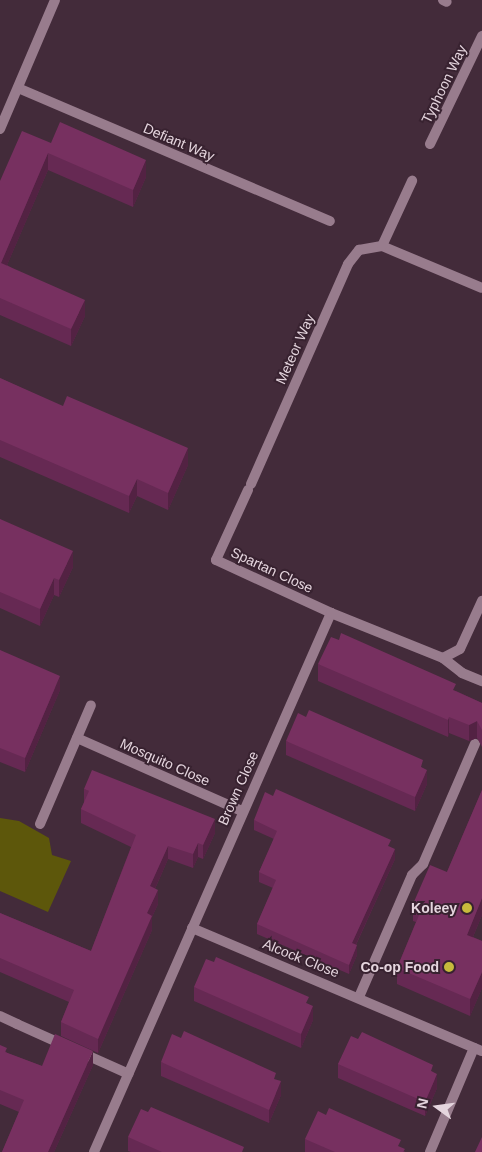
<!DOCTYPE html>
<html>
<head>
<meta charset="utf-8">
<style>
  body { margin:0 }
  #map { position:relative; width:482px; height:1152px; overflow:hidden; background:#432b3a; font-family:Helvetica,sans-serif }
  div>[style] { position:absolute }
  [style*='--x'] { left:calc(var(--x)*1px); top:calc(var(--y)*1px); width:calc(var(--w)*1px); rotate:calc(var(--a)*1deg) }
  .green>* { inset:0; background:#5d570b }
  .lane>* { height:10px; margin:-5px; padding:0 5px; transform-origin:5px; border-radius:5px; background:#987c8d }
  .street>* { height:10px; margin:-5px; padding:0 5px; transform-origin:5px; border-radius:5px; background:#987c8d }
  .wall>* { inset:0; background:#662953 }
  .shaded-wall>* { inset:0; background:#532243 }
  .building>* { inset:0; background:#773060 }
  .dots>* { width:14px; height:14px; translate:-50% -50%; box-sizing:border-box; border:2px solid #382230; border-radius:50% }
  span { translate:-50% -50%; white-space:nowrap; text-align:center; line-height:1.15; -webkit-text-stroke:4px #382230; paint-order:stroke }
  .street-label { font-size:14px; color:#e5d5de }
  .poi-label { font-size:14px; color:#e5d5de; font-weight:700 }
  .right { translate:-100% -50%; text-align:right }
  .north { position:absolute; left:412px; top:1082px; width:50px; height:50px; -webkit-text-stroke:4px #382230; paint-order:stroke; rotate:284deg; font-size:14px; font-weight:700; line-height:20px; text-align:center; color:#e5d5de }
  .north::after { content:''; display:block; margin:auto; width:18px; height:22px; background:#e5d5de; clip-path:polygon(50% 0,100% 100%,50% 72%,0 100%) }
</style>
</head>
<body>
<div id="map">
  <div class="green">
    <div style="clip-path:polygon(0 818px,19px 821px,49px 838px,52px 855px,71px 861px,48px 912px,0 891px)"></div>
  </div>
  <div class="lane">
    <div style="--x:40;--y:824;--w:129;--a:-66.8"></div>
    <div style="--x:359;--y:997;--w:133;--a:-66.5"></div>
    <div style="--x:412;--y:875;--w:16;--a:-45"></div>
    <div style="--x:423;--y:864;--w:131;--a:-66.6"></div>
    <div style="--x:17;--y:1024;--w:51;--a:24.1"></div>
    <div style="--x:82;--y:1053;--w:51;--a:24.1"></div>
  </div>
  <div class="street">
    <div style="--x:443;--y:0;--w:4;--a:27"></div>
    <div style="--x:18;--y:88;--w:339;--a:23.1"></div>
    <div style="--x:0;--y:129;--w:140;--a:-66.9"></div>
    <div style="--x:430;--y:144;--w:120;--a:-64.3"></div>
    <div style="--x:382;--y:246;--w:108;--a:22.8"></div>
    <div style="--x:251;--y:484;--w:240;--a:-66.2"></div>
    <div style="--x:348;--y:264;--w:18;--a:-52"></div>
    <div style="--x:359;--y:250;--w:23;--a:-10"></div>
    <div style="--x:382;--y:246;--w:72;--a:-65.2"></div>
    <div style="--x:248;--y:490;--w:77;--a:114.6"></div>
    <div style="--x:216;--y:560;--w:127;--a:24.7"></div>
    <div style="--x:443;--y:658;--w:24;--a:38"></div>
    <div style="--x:462;--y:673;--w:22;--a:22"></div>
    <div style="--x:77;--y:738;--w:180;--a:23.9"></div>
    <div style="--x:192;--y:928;--w:315;--a:23"></div>
    <div style="--x:0;--y:1016;--w:19;--a:25"></div>
    <div style="--x:94;--y:1152;--w:589;--a:-66.26"></div>
    <div style="--x:331;--y:613;--w:121;--a:21.9"></div>
    <div style="--x:443;--y:658;--w:19;--a:-28"></div>
    <div style="--x:460;--y:649;--w:53;--a:-65.4"></div>
    <div style="--x:430;--y:1152;--w:113;--a:-67.1"></div>
  </div>
  <div class="wall">
    <div style="clip-path:polygon(51px 143px,146px 177px,133px 207px,48px 170px,7px 265px,85px 316px,71px 346px,0 315px,0 181px)"></div>
    <div style="clip-path:polygon(0 378px,188px 465px,168px 510px,137px 496px,129px 513px,0 457px)"></div>
    <div style="clip-path:polygon(0 519px,73px 567px,59px 597px,54px 595px,40px 626px,0 608px)"></div>
    <div style="clip-path:polygon(0 650px,60px 690px,25px 772px,0 762px)"></div>
    <div style="clip-path:polygon(318px 664px,456px 691px,482px 703px,482px 747px,477px 738px,469px 741px,449px 733px,448px 737px,318px 681px)"></div>
    <div style="clip-path:polygon(286px 741px,423px 768px,427px 784px,415px 811px,286px 755px)"></div>
    <div style="clip-path:polygon(84px 789px,215px 833px,203px 859px,198px 857px,193px 868px,168px 859px,155px 889px,158px 904px,152px 917px,152px 930px,98px 1053px,61px 1036px,61px 1022px,69px 1002px,0 972px,0 913px,91px 951px,131px 847px,81px 823px,81px 809px,84px 803px)"></div>
    <div style="clip-path:polygon(482px 790px,482px 915px,473px 937px,482px 941px,482px 988px,470px 1016px,397px 984px,397px 968px,416px 922px,413px 921px,413px 904px,447px 872px)"></div>
    <div style="clip-path:polygon(254px 820px,391px 847px,395px 859px,356px 945px,357px 955px,349px 974px,257px 934px,257px 924px,273px 888px,259px 882px,259px 872px,274px 839px,254px 830px)"></div>
    <div style="clip-path:polygon(194px 987px,309px 1004px,313px 1020px,301px 1048px,194px 1001px)"></div>
    <div style="clip-path:polygon(358px 1039px,433px 1072px,437px 1088px,425px 1116px,338px 1078px,338px 1064px)"></div>
    <div style="clip-path:polygon(0 1045px,7px 1053px,42px 1066px,93px 1065px,54px 1152px,2px 1152px,19px 1112px,0 1104px)"></div>
    <div style="clip-path:polygon(161px 1062px,281px 1095px,269px 1123px,161px 1076px)"></div>
    <div style="clip-path:polygon(128px 1137px,244px 1152px,131px 1152px,128px 1151px)"></div>
    <div style="clip-path:polygon(305px 1139px,401px 1148px,405px 1152px,305px 1152px)"></div>
  </div>
  <div class="shaded-wall">
    <div style="clip-path:polygon(48px 153px,48px 170px,1px 279px,1px 263px)"></div>
    <div style="clip-path:polygon(146px 160px,146px 177px,133px 207px,133px 190px)"></div>
    <div style="clip-path:polygon(85px 300px,85px 316px,71px 346px,71px 329px)"></div>
    <div style="clip-path:polygon(188px 448px,188px 465px,168px 510px,168px 493px)"></div>
    <div style="clip-path:polygon(137px 479px,137px 496px,129px 513px,129px 496px)"></div>
    <div style="clip-path:polygon(73px 551px,73px 567px,59px 597px,59px 580px)"></div>
    <div style="clip-path:polygon(54px 578px,54px 595px,40px 626px,40px 609px)"></div>
    <div style="clip-path:polygon(60px 676px,60px 690px,25px 772px,25px 758px)"></div>
    <div style="clip-path:polygon(449px 717px,449px 733px,448px 737px,448px 720px)"></div>
    <div style="clip-path:polygon(477px 721px,477px 738px,469px 741px,469px 725px)"></div>
    <div style="clip-path:polygon(427px 770px,427px 784px,415px 811px,415px 797px)"></div>
    <div style="clip-path:polygon(215px 819px,215px 833px,203px 859px,203px 845px)"></div>
    <div style="clip-path:polygon(198px 843px,198px 857px,193px 868px,193px 854px)"></div>
    <div style="clip-path:polygon(168px 846px,168px 859px,150px 900px,150px 886px)"></div>
    <div style="clip-path:polygon(395px 849px,395px 859px,352px 953px,352px 943px)"></div>
    <div style="clip-path:polygon(158px 890px,158px 904px,152px 917px,152px 930px,98px 1053px,98px 1039px,147px 913px)"></div>
    <div style="clip-path:polygon(482px 898px,482px 915px,467px 951px,467px 935px)"></div>
    <div style="clip-path:polygon(357px 945px,357px 955px,349px 974px,349px 965px)"></div>
    <div style="clip-path:polygon(482px 972px,482px 988px,470px 1016px,470px 999px)"></div>
    <div style="clip-path:polygon(313px 1006px,313px 1020px,301px 1048px,301px 1034px)"></div>
    <div style="clip-path:polygon(93px 1051px,93px 1065px,54px 1152px,48px 1152px)"></div>
    <div style="clip-path:polygon(437px 1074px,437px 1088px,425px 1116px,425px 1102px)"></div>
    <div style="clip-path:polygon(281px 1081px,281px 1095px,269px 1123px,269px 1110px)"></div>
  </div>
  <div class="building">
    <div style="clip-path:polygon(60px 122px,146px 160px,133px 190px,48px 153px,1px 263px,85px 300px,71px 329px,0 298px,0 181px,22px 131px,51px 143px)"></div>
    <div style="clip-path:polygon(0 378px,63px 406px,67px 396px,188px 448px,168px 493px,137px 479px,129px 496px,0 440px)"></div>
    <div style="clip-path:polygon(0 519px,73px 551px,59px 580px,54px 578px,40px 609px,0 592px)"></div>
    <div style="clip-path:polygon(341px 633px,456px 684px,453px 690px,482px 703px,482px 730px,477px 721px,469px 725px,449px 717px,448px 720px,318px 664px,331px 637px,339px 640px)"></div>
    <div style="clip-path:polygon(0 650px,60px 676px,25px 758px,0 748px)"></div>
    <div style="clip-path:polygon(309px 710px,423px 760px,421px 767px,427px 770px,415px 797px,286px 741px,298px 713px,306px 717px)"></div>
    <div style="clip-path:polygon(92px 770px,215px 819px,203px 845px,198px 843px,193px 854px,168px 846px,150px 886px,158px 890px,147px 913px,152px 916px,98px 1039px,61px 1022px,74px 990px,0 958px,0 913px,91px 951px,136px 835px,81px 809px,89px 791px,84px 789px)"></div>
    <div style="clip-path:polygon(276px 789px,391px 840px,388px 846px,395px 849px,352px 943px,357px 945px,349px 965px,257px 924px,276px 880px,259px 872px,277px 831px,254px 820px,265px 792px,273px 796px)"></div>
    <div style="clip-path:polygon(482px 790px,482px 898px,467px 935px,482px 941px,482px 972px,470px 999px,397px 968px,422px 908px,413px 904px,430px 865px,447px 872px)"></div>
    <div style="clip-path:polygon(216px 957px,309px 997px,306px 1003px,313px 1006px,301px 1034px,194px 987px,206px 959px,214px 962px)"></div>
    <div style="clip-path:polygon(184px 1031px,276px 1073px,274px 1079px,281px 1081px,269px 1110px,161px 1062px,172px 1034px,181px 1038px)"></div>
    <div style="clip-path:polygon(362px 1032px,433px 1065px,431px 1071px,437px 1074px,425px 1102px,338px 1064px,351px 1036px,358px 1039px)"></div>
    <div style="clip-path:polygon(55px 1034px,93px 1051px,48px 1152px,2px 1152px,24px 1100px,0 1090px,0 1045px,7px 1048px,5px 1052px,42px 1066px)"></div>
    <div style="clip-path:polygon(151px 1107px,244px 1147px,242px 1152px,162px 1152px,128px 1137px,141px 1109px,148px 1112px)"></div>
    <div style="clip-path:polygon(329px 1108px,401px 1140px,398px 1146px,405px 1149px,403px 1152px,335px 1152px,305px 1139px,318px 1111px,326px 1115px)"></div>
    <div style="clip-path:polygon(482px 1137px,482px 1152px,475px 1152px)"></div>
  </div>
  <div class="dots">
    <div style="left:467px;top:908px;background:#c7bb3c"></div>
    <div style="left:449px;top:967px;background:#c7bb3c"></div>
  </div>
  <div class="street-label">
    <span style="left:444px;top:84px;rotate:-64deg">Typhoon Way</span>
    <span style="left:179px;top:142px;rotate:23deg">Defiant Way</span>
    <span style="left:295px;top:349px;rotate:-66deg">Meteor Way</span>
    <span style="left:272px;top:570px;rotate:25deg">Spartan Close</span>
    <span style="left:165px;top:762px;rotate:24deg">Mosquito Close</span>
    <span style="left:238px;top:788px;rotate:-66deg">Brown Close</span>
    <span style="left:301px;top:958px;rotate:22deg">Alcock Close</span>
  </div>
  <div class="poi-label">
    <span class="right" style="left:457px;top:908px">Koleey</span>
    <span class="right" style="left:439px;top:967px">Co-op Food</span>
  </div>
  <div class="north">N</div>
</div>
</body>
</html>
